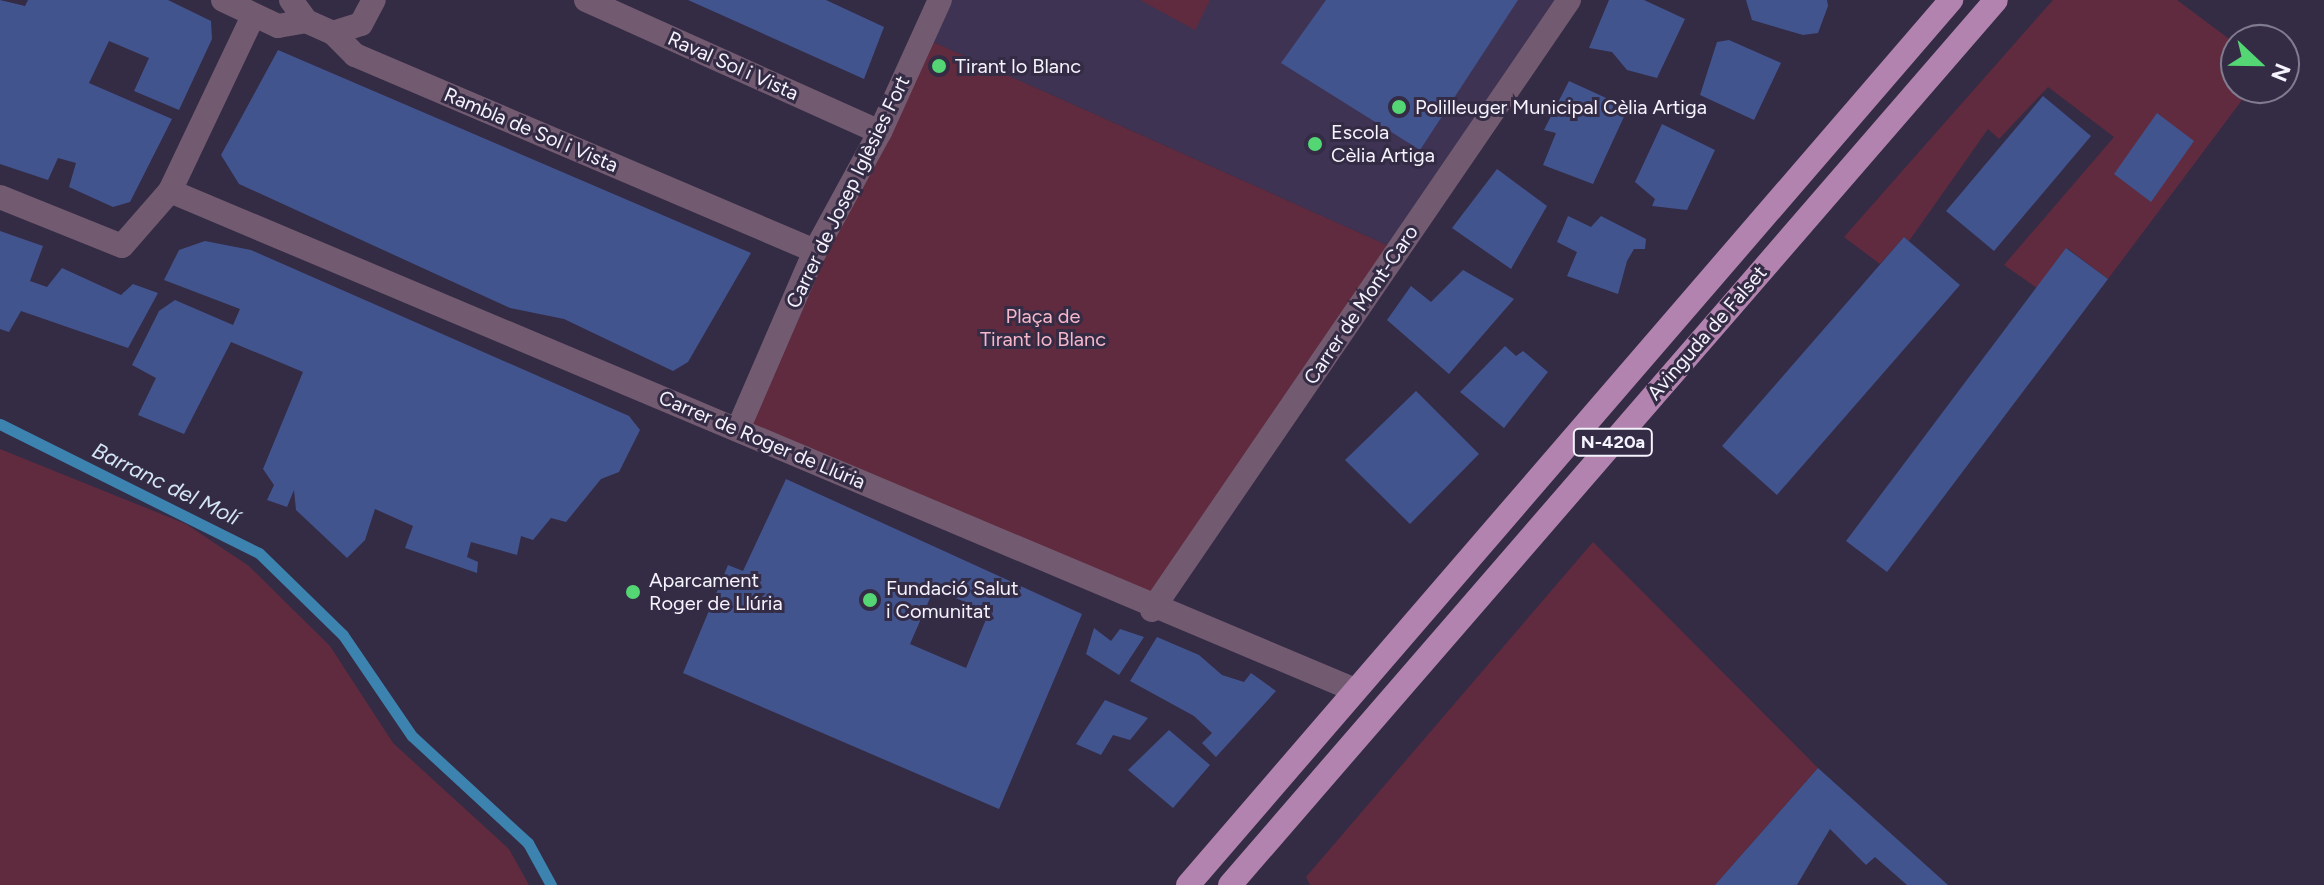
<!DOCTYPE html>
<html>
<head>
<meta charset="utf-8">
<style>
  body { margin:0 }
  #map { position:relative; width:2324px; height:885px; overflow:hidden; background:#342b45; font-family:Figtree,sans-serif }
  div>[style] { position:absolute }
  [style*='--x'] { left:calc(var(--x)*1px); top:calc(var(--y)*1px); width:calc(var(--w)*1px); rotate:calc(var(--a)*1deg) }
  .built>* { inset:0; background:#3e3353 }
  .green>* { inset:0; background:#602b3e }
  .stream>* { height:11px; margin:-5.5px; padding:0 5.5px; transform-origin:5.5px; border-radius:5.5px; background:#3d83af }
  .building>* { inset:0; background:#42548e }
  .minor>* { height:24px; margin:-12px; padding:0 12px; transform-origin:12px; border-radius:12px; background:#725b70 }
  .primary>* { height:24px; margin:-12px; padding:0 12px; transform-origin:12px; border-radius:12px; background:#b283ae }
  .dots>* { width:22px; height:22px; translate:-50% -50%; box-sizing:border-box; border:4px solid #342b45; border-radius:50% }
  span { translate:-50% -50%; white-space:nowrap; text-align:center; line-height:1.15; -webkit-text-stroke:6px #342b45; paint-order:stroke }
  .shield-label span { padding:2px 6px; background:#342b45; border:2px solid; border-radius:6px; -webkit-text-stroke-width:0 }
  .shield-label { font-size:18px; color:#f5f3fd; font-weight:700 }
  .street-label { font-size:20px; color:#f5f3fd }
  .poi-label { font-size:20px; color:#f5f3fd }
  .left { translate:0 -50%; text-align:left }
  .park-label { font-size:20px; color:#f6b7ca }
  .water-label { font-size:22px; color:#d4e6f3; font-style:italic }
  .north { position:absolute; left:2220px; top:24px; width:80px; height:80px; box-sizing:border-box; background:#342b45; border:2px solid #817b8f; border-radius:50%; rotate:112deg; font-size:22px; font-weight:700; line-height:32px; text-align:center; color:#f5f3fd }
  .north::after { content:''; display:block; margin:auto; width:28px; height:36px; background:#53d673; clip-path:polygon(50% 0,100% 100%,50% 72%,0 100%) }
</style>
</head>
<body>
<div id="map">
  <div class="built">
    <div style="clip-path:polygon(940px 0,1569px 0,1398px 250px,922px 37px)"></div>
  </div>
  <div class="green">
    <div style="clip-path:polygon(1140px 0,1210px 0,1195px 30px)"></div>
    <div style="clip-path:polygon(2053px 0,2177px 0,2236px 44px,2236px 88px,2251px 88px,2108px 279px,2067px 248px,2037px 288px,2004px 265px,2114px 137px,2048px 87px,1999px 139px,1988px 129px,1909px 241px,1904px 237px,1880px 264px,1844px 237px)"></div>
    <div style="clip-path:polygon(922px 37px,1398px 250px,1152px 610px,738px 429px)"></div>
    <div style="clip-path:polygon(0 449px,186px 524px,249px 566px,330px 646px,393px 743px,509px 849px,529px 885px,0 885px)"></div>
    <div style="clip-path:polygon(1593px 542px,1818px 768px,1715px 885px,1310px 885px,1306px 877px)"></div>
  </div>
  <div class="stream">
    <div style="--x:0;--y:424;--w:289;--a:26.5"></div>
    <div style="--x:259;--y:553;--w:117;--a:44.3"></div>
    <div style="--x:343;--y:635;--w:122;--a:55.7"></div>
    <div style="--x:412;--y:736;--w:158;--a:42.7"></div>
    <div style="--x:528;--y:843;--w:48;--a:61.3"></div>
  </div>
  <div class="building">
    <div style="clip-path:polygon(0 0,25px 6px,28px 0,168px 0,211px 21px,212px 39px,179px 110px,134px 91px,149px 58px,109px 41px,89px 83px,172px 119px,130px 202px,113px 207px,69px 187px,76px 163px,58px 158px,48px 180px,0 164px)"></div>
    <div style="clip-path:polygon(688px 0,826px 0,884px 27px,864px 79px)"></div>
    <div style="clip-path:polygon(1326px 0,1518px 0,1420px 150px,1281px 63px)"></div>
    <div style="clip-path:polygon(1609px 0,1644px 0,1685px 19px,1657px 78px,1627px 70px,1612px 52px,1589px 48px)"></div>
    <div style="clip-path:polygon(1746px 0,1827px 0,1828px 6px,1818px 33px,1803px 35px,1752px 20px)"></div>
    <div style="clip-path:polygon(1729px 40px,1781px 63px,1754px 120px,1700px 95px,1717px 42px)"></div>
    <div style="clip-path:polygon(278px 50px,751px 253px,688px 362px,673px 371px,564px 319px,510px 308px,239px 184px,221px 155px)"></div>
    <div style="clip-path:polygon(1569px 81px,1628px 108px,1593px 184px,1543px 165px,1556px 133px,1544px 130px)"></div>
    <div style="clip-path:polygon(2043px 96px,2091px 136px,1994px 251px,1946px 211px)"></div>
    <div style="clip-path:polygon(2157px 113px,2194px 141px,2151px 202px,2114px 174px)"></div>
    <div style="clip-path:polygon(1662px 124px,1715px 150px,1687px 210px,1652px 206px,1655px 199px,1635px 182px)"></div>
    <div style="clip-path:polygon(1497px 169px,1547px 206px,1511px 269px,1452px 228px)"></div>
    <div style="clip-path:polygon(1568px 216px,1591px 227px,1601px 216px,1646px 239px,1645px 249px,1634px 249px,1627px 261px,1618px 294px,1567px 276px,1577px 252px,1557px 242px)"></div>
    <div style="clip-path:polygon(0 231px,43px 246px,30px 281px,47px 287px,62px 268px,121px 295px,133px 284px,158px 293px,128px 348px,21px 311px,9px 332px,0 329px)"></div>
    <div style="clip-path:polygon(1904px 237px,1960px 285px,1777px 495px,1722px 446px)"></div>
    <div style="clip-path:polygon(205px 241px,251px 250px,629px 416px,640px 430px,619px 472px,601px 479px,566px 522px,551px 518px,533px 540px,521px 536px,517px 555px,471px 542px,467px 557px,478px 562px,477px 573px,405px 548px,413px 526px,375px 509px,365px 540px,347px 558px,296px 510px,294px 490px,287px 507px,267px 500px,274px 485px,263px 469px,303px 372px,231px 342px,184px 434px,138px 415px,156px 378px,132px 365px,159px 311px,175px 300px,233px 325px,240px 309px,164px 280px,179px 250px)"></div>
    <div style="clip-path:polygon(2066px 248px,2108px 279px,1887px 572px,1846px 541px)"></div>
    <div style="clip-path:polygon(1463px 270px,1514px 299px,1449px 374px,1387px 320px,1411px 286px,1431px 302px)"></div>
    <div style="clip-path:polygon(1505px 346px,1516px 356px,1523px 351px,1548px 372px,1504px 428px,1460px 392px)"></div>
    <div style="clip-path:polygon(1416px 391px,1479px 454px,1410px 524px,1345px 460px)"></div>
    <div style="clip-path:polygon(evenodd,786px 479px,1082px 614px,999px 809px,683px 673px,728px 565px,743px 571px,786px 479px,934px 589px,989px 612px,966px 668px,910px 644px,934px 589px)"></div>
    <div style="clip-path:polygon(1094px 628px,1111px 641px,1120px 629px,1144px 637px,1119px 675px,1086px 654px)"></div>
    <div style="clip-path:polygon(1157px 637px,1199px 655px,1222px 675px,1244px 682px,1251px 673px,1276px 691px,1216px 757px,1202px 743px,1212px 733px,1194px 716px,1130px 681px)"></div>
    <div style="clip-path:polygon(1105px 700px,1148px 718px,1130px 740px,1113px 735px,1101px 755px,1076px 744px)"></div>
    <div style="clip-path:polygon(1169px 730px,1210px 765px,1173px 808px,1128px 770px)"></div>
    <div style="clip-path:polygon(1818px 768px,1948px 885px,1907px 885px,1875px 857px,1866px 865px,1830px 829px,1797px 885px,1715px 885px)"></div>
  </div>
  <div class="minor">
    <div style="--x:223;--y:0;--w:61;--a:25.3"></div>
    <div style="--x:278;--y:26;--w:28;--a:-10"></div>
    <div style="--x:306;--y:21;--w:30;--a:24"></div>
    <div style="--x:333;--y:33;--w:31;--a:45"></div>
    <div style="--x:355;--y:55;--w:500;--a:23.08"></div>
    <div style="--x:291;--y:0;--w:26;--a:54"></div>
    <div style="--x:586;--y:0;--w:322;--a:24.2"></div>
    <div style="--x:333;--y:33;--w:29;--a:-18"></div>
    <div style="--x:361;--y:24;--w:27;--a:-62"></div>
    <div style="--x:170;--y:191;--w:1286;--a:22.84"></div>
    <div style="--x:0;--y:197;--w:131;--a:21.9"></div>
    <div style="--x:122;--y:246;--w:73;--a:-48.9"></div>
    <div style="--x:170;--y:191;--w:194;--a:-64.6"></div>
    <div style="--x:738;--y:429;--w:194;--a:-66.6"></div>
    <div style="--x:815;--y:251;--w:136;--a:-61.4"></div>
    <div style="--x:880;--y:132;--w:145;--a:-65.6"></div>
    <div style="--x:1152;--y:610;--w:739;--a:-55.64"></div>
  </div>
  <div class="primary">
    <div style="--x:1188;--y:885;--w:1169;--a:-49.23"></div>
    <div style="--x:1230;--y:885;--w:1170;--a:-49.12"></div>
  </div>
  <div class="dots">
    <div style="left:939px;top:66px;background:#53d673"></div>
    <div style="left:1399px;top:107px;background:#53d673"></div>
    <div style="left:1315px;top:144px;background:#53d673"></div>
    <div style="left:633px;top:592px;background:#53d673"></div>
    <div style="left:870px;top:600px;background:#53d673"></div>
  </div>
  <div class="shield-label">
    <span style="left:1613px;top:442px">N-420a</span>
  </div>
  <div class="street-label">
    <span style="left:733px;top:66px;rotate:24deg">Raval Sol i Vista</span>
    <span style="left:531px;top:130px;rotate:23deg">Rambla de Sol i Vista</span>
    <span style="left:848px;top:192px;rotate:-64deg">Carrer de Josep Iglèsies Fort</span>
    <span style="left:1361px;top:305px;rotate:-56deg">Carrer de Mont-Caro</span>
    <span style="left:1707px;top:333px;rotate:-49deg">Avinguda de Falset</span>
    <span style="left:762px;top:440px;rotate:23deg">Carrer de Roger de Llúria</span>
  </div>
  <div class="poi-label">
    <span class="left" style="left:955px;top:66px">Tirant lo Blanc</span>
    <span class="left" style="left:1415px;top:107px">Polilleuger Municipal Cèlia Artiga</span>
    <span class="left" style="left:1331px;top:144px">Escola<br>Cèlia Artiga</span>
    <span class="left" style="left:649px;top:592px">Aparcament<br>Roger de Llúria</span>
    <span class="left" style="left:886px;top:600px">Fundació Salut<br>i Comunitat</span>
  </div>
  <div class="park-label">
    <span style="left:1043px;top:328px">Plaça de<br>Tirant lo Blanc</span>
  </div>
  <div class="water-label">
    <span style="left:166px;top:484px;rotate:26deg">Barranc del Molí</span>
  </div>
  <div class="north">N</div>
</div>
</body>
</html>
